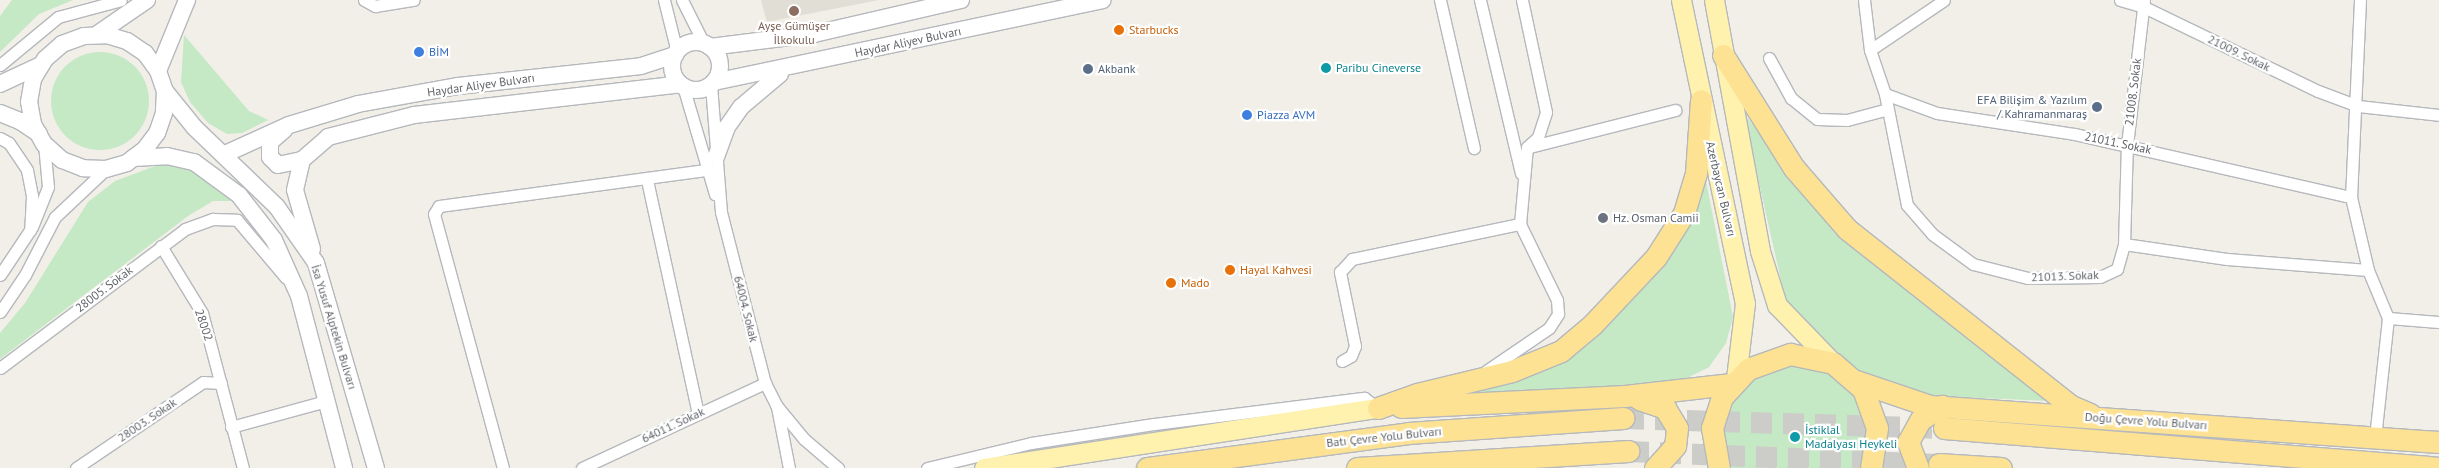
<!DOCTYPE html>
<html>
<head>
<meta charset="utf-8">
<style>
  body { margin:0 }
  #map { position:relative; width:2439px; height:468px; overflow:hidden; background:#f1efe8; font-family:"PT Sans",sans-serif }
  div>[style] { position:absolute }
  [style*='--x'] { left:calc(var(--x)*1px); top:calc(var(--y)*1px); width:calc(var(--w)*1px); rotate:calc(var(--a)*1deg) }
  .education>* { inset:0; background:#e1ded6 }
  .green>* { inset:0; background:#c5e8c5 }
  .round { border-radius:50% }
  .highway-tunnel>* { height:21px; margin-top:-10.5px; transform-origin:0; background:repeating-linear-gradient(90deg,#ccccc8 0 21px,transparent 0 32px) }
  .roads { filter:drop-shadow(1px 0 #b5b8bc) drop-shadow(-1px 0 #b5b8bc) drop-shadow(0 1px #b5b8bc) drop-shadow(0 -1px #b5b8bc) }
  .street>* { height:11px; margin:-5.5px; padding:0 5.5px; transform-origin:5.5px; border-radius:5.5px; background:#fff }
  .secondary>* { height:16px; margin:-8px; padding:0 8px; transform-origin:8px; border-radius:8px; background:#fff }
  .secondary>.ring { margin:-8px; padding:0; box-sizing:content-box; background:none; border:16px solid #fff; border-radius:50% }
  .primary>* { height:19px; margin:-9.5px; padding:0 9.5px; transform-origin:9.5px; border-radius:9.5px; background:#fff2af }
  .highway>* { height:21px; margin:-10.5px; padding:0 10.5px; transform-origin:10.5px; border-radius:10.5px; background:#fde293 }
  .dots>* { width:14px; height:14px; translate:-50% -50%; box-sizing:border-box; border:2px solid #fff; border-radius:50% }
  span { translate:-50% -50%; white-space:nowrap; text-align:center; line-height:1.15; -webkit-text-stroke:4.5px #fff; paint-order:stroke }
  .education-label { font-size:12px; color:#785e54 }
  .food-label { font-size:12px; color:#c56008 }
  .left { translate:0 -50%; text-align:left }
  .street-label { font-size:12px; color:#5f6368 }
  .shop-label { font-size:12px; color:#366cbe }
  .culture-label { font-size:12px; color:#0d838f }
  .service-label { font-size:12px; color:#4e5e75 }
  .right { translate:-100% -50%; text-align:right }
  .worship-label { font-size:12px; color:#5b616d }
</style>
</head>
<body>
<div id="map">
  <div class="education">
    <div style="clip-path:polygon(761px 0,879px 0,767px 22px)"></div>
  </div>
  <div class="green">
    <div style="clip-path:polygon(12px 0,73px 0,39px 14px,0 52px,0 16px)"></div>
    <div style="clip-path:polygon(184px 35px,249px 111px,268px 120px,242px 133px,227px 134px,208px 123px,190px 102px,181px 82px)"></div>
    <div class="round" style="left:51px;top:52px;width:98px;height:98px"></div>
    <div style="clip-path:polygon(1743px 112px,1806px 197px,1855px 250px,2049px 401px,1930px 396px,1865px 375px,1822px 340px,1785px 298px)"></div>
    <div style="clip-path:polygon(179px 165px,201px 171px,231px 201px,213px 201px,188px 216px,0 359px,0 333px,25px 303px,88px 202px,115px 181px,155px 166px)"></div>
    <div style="clip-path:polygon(1704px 171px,1733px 317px,1726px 343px,1709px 367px,1681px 381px,1646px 385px,1444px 395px,1557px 363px,1588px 345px,1666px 260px,1688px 222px)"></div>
    <div style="clip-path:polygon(1804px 365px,1827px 373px,1846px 387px,1860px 406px,1867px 429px,1866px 453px,1860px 468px,1727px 468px,1720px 435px,1725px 411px,1738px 390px,1757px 375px,1780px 366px)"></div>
  </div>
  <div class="highway-tunnel">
    <div style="--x:1623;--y:418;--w:321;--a:1.8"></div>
    <div style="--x:1628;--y:451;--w:311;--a:2.4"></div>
  </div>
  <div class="roads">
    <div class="street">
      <div style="--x:364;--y:0;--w:13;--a:29"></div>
      <div style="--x:375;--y:6;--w:39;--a:-9"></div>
      <div style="--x:664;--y:0;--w:54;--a:76"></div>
      <div style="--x:682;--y:0;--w:49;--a:63.4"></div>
      <div style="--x:1440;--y:0;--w:152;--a:77.1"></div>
      <div style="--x:1480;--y:0;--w:178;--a:76.7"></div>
      <div style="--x:1864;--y:0;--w:50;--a:83.2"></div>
      <div style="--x:1870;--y:50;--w:46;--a:71.2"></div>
      <div style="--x:1885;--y:94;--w:113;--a:78.8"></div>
      <div style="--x:1907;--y:205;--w:38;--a:49"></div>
      <div style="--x:1932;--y:234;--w:51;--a:36.2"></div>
      <div style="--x:1973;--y:264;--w:57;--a:14.3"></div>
      <div style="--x:2028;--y:278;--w:72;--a:-0.8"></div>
      <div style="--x:2100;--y:277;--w:19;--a:-25"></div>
      <div style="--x:2117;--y:269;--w:26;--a:-74"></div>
      <div style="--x:2124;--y:244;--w:99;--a:-88.3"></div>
      <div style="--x:2127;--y:145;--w:146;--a:-83.3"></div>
      <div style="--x:2120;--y:0;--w:25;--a:16"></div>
      <div style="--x:2144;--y:7;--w:193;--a:25.8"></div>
      <div style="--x:2318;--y:91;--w:43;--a:20.6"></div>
      <div style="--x:2358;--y:106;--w:81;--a:6.3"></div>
      <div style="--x:2360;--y:0;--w:197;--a:92.6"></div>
      <div style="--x:2351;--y:197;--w:75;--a:76.9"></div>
      <div style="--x:2368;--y:270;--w:52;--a:67.4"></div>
      <div style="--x:2388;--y:318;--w:120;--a:96.2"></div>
      <div style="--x:1870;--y:50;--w:89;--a:-34"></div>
      <div style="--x:1769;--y:58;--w:46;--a:61.2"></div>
      <div style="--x:1791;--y:98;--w:33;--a:39"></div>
      <div style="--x:1817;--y:119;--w:30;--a:2"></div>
      <div style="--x:1847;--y:120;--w:42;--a:-15"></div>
      <div style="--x:0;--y:65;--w:75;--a:-39.6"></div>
      <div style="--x:58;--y:17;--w:65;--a:-15.1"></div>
      <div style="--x:711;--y:85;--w:127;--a:85.5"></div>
      <div style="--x:721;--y:212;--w:177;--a:75.6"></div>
      <div style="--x:765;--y:383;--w:25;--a:63"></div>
      <div style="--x:776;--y:405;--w:44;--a:50.5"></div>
      <div style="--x:804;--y:439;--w:45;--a:40.5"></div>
      <div style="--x:683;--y:86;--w:113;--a:73.5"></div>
      <div style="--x:1885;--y:94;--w:55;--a:20.1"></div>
      <div style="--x:1937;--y:113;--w:140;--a:8.7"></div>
      <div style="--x:2075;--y:134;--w:283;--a:12.9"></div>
      <div style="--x:0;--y:138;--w:10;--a:29"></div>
      <div style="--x:9;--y:143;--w:32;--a:56"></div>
      <div style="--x:27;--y:170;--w:26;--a:79"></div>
      <div style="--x:32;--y:196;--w:34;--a:93"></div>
      <div style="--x:30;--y:230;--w:54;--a:123.7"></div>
      <div style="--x:1529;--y:147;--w:151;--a:-14.2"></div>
      <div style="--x:647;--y:180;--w:239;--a:77.7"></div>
      <div style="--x:32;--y:227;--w:43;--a:-68.2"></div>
      <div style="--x:48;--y:187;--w:43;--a:-95.3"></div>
      <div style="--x:2124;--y:244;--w:104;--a:8.3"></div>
      <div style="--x:2227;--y:259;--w:141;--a:4.5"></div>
      <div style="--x:161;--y:246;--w:79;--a:58.5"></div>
      <div style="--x:202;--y:313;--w:160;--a:75.2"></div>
      <div style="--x:0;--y:312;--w:45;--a:-56"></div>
      <div style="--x:25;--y:275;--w:65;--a:-62.7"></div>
      <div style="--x:55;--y:217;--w:70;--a:-43.3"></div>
      <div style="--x:2388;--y:318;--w:51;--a:4.5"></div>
      <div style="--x:1342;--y:361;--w:10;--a:-29"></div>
      <div style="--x:1351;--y:356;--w:11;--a:-68"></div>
      <div style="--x:1355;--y:346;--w:76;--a:-101.5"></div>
      <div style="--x:1340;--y:272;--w:18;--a:-47"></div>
      <div style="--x:1352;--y:259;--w:172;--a:-11.8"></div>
      <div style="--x:0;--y:368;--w:231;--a:-36.9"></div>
      <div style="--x:185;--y:229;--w:30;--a:-20"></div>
      <div style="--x:213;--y:219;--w:24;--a:2"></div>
      <div style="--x:237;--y:220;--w:76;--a:49.8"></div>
      <div style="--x:1486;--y:371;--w:76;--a:-34.3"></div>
      <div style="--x:1549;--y:328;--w:17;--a:-57"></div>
      <div style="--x:1558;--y:314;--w:14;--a:-94"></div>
      <div style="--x:1557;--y:300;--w:85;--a:-116"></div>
      <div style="--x:1520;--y:224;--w:77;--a:-84.8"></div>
      <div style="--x:1527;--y:147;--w:15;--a:-42"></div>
      <div style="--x:1538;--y:137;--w:26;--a:-72"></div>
      <div style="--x:1546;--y:112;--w:115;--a:-102.1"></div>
      <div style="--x:777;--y:407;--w:62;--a:78.9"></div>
      <div style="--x:231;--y:427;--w:98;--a:-15.3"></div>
      <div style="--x:76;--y:468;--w:153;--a:-34.1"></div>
      <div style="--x:203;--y:382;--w:18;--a:3"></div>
      <div style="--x:503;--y:468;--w:263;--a:-105.2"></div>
      <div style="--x:434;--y:214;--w:9;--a:-58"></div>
      <div style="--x:439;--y:206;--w:269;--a:-7.7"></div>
      <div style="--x:582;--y:468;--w:202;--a:-24.9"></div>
      <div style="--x:927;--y:468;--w:107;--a:-13.5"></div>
      <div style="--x:1031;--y:443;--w:124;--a:-8.8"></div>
      <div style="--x:1154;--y:424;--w:212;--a:-7.1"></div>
      <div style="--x:1364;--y:398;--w:17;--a:36"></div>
    </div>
    <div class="secondary">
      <div style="--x:96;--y:35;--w:62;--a:-34.5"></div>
      <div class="ring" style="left:672px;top:42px;width:32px;height:32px"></div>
      <div style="--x:710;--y:47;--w:105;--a:-7.1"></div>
      <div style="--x:814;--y:34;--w:151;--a:-13"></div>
      <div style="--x:158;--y:71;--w:77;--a:-67.8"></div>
      <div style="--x:714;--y:82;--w:397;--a:-11.9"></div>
      <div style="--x:0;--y:84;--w:45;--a:-24.9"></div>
      <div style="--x:165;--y:91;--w:22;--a:93"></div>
      <div style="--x:164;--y:113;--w:21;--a:109"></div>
      <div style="--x:157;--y:133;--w:21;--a:127"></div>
      <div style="--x:144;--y:150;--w:21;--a:143"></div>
      <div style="--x:127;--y:163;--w:22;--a:164"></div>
      <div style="--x:106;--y:169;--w:23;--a:-178"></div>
      <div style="--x:83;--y:168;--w:22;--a:-159"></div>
      <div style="--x:62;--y:160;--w:24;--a:-138"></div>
      <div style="--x:44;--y:144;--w:23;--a:-119"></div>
      <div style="--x:33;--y:124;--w:22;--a:-100"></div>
      <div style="--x:29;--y:102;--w:23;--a:-80"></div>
      <div style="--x:33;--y:79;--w:23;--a:-59"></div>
      <div style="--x:45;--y:59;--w:23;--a:-41"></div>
      <div style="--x:62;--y:44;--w:23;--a:-20"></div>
      <div style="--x:84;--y:36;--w:23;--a:-2"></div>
      <div style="--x:107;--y:35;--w:21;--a:17"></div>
      <div style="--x:127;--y:41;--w:22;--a:34"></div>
      <div style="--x:145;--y:53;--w:22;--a:54"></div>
      <div style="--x:158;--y:71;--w:21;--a:71"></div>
      <div style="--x:165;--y:91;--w:46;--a:51.1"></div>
      <div style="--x:194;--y:127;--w:115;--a:43.9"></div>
      <div style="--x:277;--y:207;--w:68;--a:55.1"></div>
      <div style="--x:316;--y:263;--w:214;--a:73.7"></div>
      <div style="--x:0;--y:113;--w:22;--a:22"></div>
      <div style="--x:20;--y:121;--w:23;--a:34"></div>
      <div style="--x:284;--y:130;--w:18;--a:139"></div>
      <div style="--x:270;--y:142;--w:15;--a:90"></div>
      <div style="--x:270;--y:157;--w:11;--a:45"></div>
      <div style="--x:278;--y:165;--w:25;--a:-12"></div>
      <div style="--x:225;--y:154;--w:70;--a:-24.4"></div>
      <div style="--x:289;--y:125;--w:72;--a:-16.9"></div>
      <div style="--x:358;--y:104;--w:102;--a:-10.2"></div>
      <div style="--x:458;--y:86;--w:184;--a:-6.2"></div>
      <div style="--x:641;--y:66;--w:36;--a:-18"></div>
      <div style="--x:716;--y:157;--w:32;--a:-70"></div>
      <div style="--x:727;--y:127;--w:24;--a:-55"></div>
      <div style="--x:741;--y:107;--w:51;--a:-40.2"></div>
      <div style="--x:133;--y:158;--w:34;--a:-3"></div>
      <div style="--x:167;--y:156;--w:28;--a:13"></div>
      <div style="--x:194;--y:162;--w:56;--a:36.3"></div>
      <div style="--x:239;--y:195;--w:57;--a:52.1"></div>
      <div style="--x:274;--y:240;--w:61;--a:65.9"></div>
      <div style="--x:299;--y:296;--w:178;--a:75.3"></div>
      <div style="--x:312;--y:249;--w:61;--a:-106.1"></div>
      <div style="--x:295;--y:190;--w:31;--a:-77"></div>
      <div style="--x:302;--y:160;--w:35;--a:-41"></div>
      <div style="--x:328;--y:137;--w:89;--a:-14.3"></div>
      <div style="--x:414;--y:115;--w:268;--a:-6.6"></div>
    </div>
    <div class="primary">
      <div style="--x:1681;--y:0;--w:310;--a:78.1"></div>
      <div style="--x:1745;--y:303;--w:76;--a:96.8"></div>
      <div style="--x:1714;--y:0;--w:255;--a:79.6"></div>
      <div style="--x:1760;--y:251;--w:57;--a:72.5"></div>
      <div style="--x:1777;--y:305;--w:81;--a:46"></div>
      <div style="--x:984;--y:468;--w:399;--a:-8.7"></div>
    </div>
    <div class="highway">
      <div style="--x:1723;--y:55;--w:133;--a:57.9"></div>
      <div style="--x:1794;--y:168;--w:81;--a:49"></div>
      <div style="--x:1847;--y:229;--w:285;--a:38.3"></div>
      <div style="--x:2071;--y:406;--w:21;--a:23"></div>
      <div style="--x:1856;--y:381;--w:78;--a:18.7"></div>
      <div style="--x:1930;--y:406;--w:510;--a:4.05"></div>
      <div style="--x:1639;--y:399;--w:28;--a:19"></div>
      <div style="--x:1665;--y:408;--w:23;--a:59"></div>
      <div style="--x:1677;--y:428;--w:18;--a:96"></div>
      <div style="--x:1675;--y:446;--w:30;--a:132"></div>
      <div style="--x:1401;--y:407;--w:224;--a:-2.8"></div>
      <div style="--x:1625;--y:396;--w:107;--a:-6.5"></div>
      <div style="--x:1378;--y:408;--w:41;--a:-19.7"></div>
      <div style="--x:1417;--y:394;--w:98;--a:-13.6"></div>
      <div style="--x:1512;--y:371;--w:53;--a:-22.2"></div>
      <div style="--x:1561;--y:351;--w:40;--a:-40"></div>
      <div style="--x:1592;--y:325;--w:93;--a:-46.7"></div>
      <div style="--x:1656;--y:257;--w:52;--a:-57.5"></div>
      <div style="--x:1684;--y:213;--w:42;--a:-73.3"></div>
      <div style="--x:1696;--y:173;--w:73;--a:-86.1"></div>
      <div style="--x:1944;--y:428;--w:497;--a:4.6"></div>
      <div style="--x:1939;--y:464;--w:62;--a:3.7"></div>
      <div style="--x:1147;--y:468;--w:263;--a:-7.6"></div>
      <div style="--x:1408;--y:433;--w:216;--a:-4"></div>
      <div style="--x:1357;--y:468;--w:272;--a:-3.6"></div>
      <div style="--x:1719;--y:468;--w:41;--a:-99.9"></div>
      <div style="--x:1712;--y:428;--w:33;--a:-72"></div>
      <div style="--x:1722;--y:397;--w:38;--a:-47"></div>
      <div style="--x:1748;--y:369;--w:45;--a:-19.7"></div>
      <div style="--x:1790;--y:354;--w:44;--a:11.8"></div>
      <div style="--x:1833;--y:363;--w:40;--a:41"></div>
      <div style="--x:1863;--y:389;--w:41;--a:70.3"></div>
      <div style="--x:1877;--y:428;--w:40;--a:98.5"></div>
      <div style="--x:1918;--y:468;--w:28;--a:-111"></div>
      <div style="--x:1908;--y:442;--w:26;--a:-61"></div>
      <div style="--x:1921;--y:419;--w:25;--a:-32"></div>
    </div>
  </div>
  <div class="dots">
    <div style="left:794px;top:11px;background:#8d6e63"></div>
    <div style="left:1119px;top:30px;background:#e8710a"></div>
    <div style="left:419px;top:52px;background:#3f7fe0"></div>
    <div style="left:1326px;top:68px;background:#0f9aa8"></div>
    <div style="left:1088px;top:69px;background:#5c6f8a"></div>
    <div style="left:2097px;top:107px;background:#5c6f8a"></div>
    <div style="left:1247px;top:115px;background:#3f7fe0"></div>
    <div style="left:1603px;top:218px;background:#6b7280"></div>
    <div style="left:1230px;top:270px;background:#e8710a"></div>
    <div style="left:1171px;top:283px;background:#e8710a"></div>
    <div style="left:1795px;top:437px;background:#0f9aa8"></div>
  </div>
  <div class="education-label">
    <span style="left:794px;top:33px">Ayşe Gümüşer<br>İlkokulu</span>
  </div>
  <div class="food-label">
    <span class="left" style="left:1129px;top:30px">Starbucks</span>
    <span class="left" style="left:1240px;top:270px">Hayal Kahvesi</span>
    <span class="left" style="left:1181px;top:283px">Mado</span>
  </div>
  <div class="street-label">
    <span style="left:908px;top:42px;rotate:-12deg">Haydar Aliyev Bulvarı</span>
    <span style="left:2239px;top:53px;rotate:26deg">21009. Sokak</span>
    <span style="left:481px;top:85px;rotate:-8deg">Haydar Aliyev Bulvarı</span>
    <span style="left:2133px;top:92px;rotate:-83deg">21008. Sokak</span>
    <span style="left:2118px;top:143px;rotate:12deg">21011. Sokak</span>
    <span style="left:1721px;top:189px;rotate:77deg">Azerbaycan Bulvarı</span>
    <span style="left:2065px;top:276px;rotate:-2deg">21013. Sokak</span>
    <span style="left:104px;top:289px;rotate:-37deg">28005. Sokak</span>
    <span style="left:746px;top:309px;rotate:76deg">64004. Sokak</span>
    <span style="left:204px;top:325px;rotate:71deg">28002</span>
    <span style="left:334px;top:327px;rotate:73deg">İsa Yusuf Alptekin Bulvarı</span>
    <span style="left:147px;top:420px;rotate:-34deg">28003. Sokak</span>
    <span style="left:2146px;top:421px;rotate:4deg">Doğu Çevre Yolu Bulvarı</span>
    <span style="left:673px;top:425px;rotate:-25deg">64011. Sokak</span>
    <span style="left:1384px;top:437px;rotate:-6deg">Batı Çevre Yolu Bulvarı</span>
  </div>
  <div class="shop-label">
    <span class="left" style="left:429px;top:52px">BİM</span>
    <span class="left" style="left:1257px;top:115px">Piazza AVM</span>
  </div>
  <div class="culture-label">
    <span class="left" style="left:1336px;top:68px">Paribu Cineverse</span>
    <span class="left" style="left:1805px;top:437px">İstiklal<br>Madalyası Heykeli</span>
  </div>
  <div class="service-label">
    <span class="left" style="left:1098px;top:69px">Akbank</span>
    <span class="right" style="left:2087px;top:107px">EFA Bilişim &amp; Yazılım<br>/ Kahramanmaraş</span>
  </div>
  <div class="worship-label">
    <span class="left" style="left:1613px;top:218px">Hz. Osman Camii</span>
  </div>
</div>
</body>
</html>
